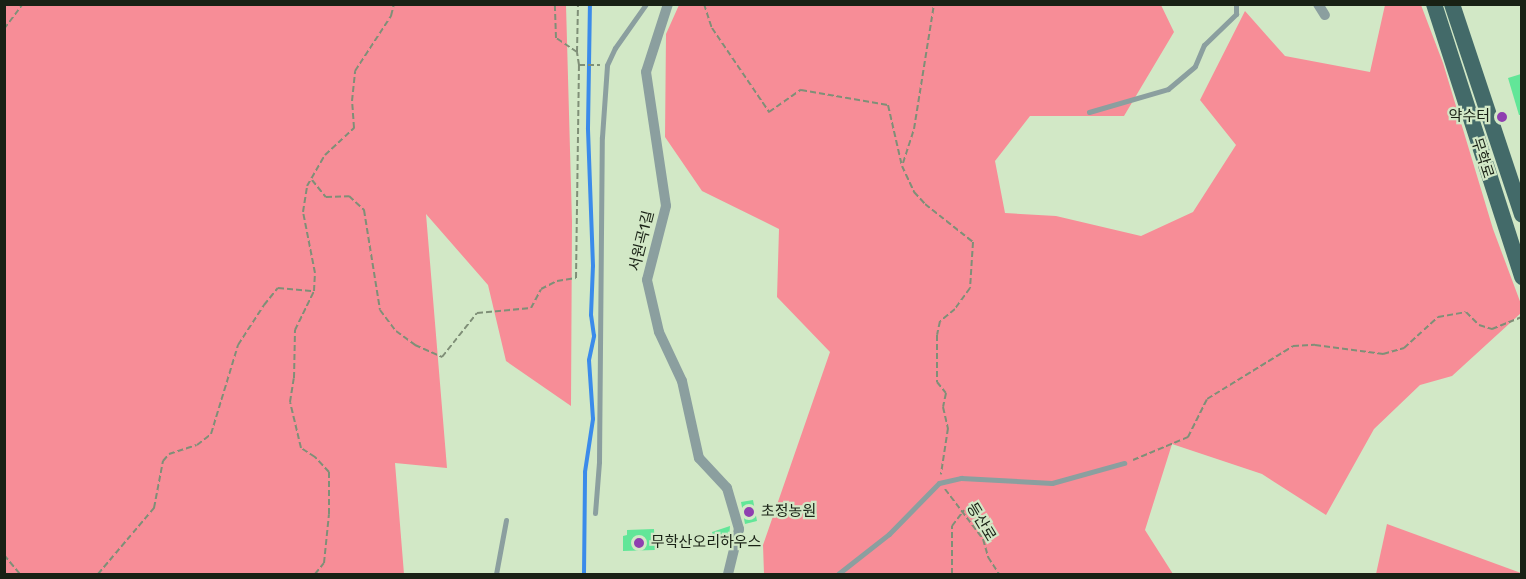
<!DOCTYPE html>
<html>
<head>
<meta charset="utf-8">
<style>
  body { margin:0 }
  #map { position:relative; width:1526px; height:579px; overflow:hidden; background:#d2e8c6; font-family:Rubik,"Noto Sans KR",sans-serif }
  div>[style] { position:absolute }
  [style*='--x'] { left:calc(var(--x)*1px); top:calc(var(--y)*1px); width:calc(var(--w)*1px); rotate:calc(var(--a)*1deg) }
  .forest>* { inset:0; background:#f78d97 }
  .stream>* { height:4px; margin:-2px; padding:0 2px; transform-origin:2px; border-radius:2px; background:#3b8bea }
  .building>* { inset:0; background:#62e698 }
  .path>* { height:2px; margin-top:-1px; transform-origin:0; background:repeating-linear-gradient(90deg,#7f8f77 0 6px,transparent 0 9px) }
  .service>* { height:5px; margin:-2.5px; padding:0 2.5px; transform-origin:2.5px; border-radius:2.5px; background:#8b9f9f }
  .minor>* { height:10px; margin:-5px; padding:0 5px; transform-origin:5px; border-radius:5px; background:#8b9f9f }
  .primary>* { height:16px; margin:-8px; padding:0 8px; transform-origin:8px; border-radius:8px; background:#436a69 }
  .dots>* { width:16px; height:16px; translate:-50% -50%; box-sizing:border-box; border:3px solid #d2e8c6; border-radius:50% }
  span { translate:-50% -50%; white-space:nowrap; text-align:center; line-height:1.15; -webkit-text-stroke:4.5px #d2e8c6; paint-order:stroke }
  .poi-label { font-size:15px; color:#192115 }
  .right { translate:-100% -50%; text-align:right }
  .left { translate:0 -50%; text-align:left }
  .street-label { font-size:15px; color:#192115 }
  .frame { position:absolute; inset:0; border:6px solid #192115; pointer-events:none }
</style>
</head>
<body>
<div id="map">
  <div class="forest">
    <div style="clip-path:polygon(4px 5px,566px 5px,572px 222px,571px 406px,506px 361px,488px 285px,426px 214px,447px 468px,395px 463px,404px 574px,5px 574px)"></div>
    <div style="clip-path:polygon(679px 5px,1161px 5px,1174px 32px,1124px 116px,1030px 116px,995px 161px,1005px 213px,1056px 216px,1141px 236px,1193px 212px,1236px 145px,1200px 100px,1245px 11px,1285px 56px,1370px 72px,1385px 5px,1421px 5px,1443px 63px,1493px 229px,1521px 304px,1521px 313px,1452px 376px,1420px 385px,1374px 429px,1326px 515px,1262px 474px,1172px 444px,1145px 530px,1173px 574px,764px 574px,763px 545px,830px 352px,777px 297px,779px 229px,702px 191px,665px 137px,666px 34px)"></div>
    <div style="clip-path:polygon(1387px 524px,1521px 573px,1521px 574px,1376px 574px)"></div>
  </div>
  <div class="stream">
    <div style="--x:584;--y:574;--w:102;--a:-89.4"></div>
    <div style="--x:585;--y:472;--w:54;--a:-81.4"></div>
    <div style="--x:593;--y:419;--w:59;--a:-93.9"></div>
    <div style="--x:589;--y:360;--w:25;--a:-78"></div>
    <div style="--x:594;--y:336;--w:21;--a:-98"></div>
    <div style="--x:591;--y:315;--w:49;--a:-87.7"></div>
    <div style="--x:593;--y:266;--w:138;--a:-92.1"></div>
    <div style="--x:588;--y:128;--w:124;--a:-89.1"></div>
  </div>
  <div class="building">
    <div style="clip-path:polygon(1521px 74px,1521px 115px,1519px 115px,1508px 78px)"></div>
    <div style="clip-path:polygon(753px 500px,757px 521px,745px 524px,741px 502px)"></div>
    <div style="clip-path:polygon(730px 526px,729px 538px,715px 542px,712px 532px)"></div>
    <div style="clip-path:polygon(654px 529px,655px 550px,623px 551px,623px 536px,627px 535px,627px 530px)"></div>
  </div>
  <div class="path">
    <div style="--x:704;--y:4;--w:25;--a:72"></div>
    <div style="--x:712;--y:28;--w:102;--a:55.8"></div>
    <div style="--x:769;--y:112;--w:39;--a:-35"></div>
    <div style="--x:801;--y:90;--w:88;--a:9.8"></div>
    <div style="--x:888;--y:105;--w:63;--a:77.1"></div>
    <div style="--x:902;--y:166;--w:29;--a:65"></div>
    <div style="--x:914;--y:192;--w:16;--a:47"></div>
    <div style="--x:925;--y:204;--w:61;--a:38.4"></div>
    <div style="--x:973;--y:242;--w:46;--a:93.7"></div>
    <div style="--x:970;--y:288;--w:26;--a:126"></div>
    <div style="--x:955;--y:309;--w:19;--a:141"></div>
    <div style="--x:940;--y:321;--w:14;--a:102"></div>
    <div style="--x:937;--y:335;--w:47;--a:90"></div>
    <div style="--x:937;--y:382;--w:14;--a:51"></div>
    <div style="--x:946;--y:393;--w:14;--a:102"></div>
    <div style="--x:943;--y:407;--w:22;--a:77"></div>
    <div style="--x:948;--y:428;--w:47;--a:98.7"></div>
    <div style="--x:4;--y:29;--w:31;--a:-53"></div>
    <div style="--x:577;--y:52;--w:48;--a:-88.8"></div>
    <div style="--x:579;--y:65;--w:21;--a:0"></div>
    <div style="--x:903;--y:163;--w:36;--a:-72"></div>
    <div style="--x:914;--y:129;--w:127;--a:-80.9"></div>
    <div style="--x:312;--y:180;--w:22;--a:51"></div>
    <div style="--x:326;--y:197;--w:23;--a:-2"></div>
    <div style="--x:349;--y:196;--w:21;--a:43"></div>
    <div style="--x:364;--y:210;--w:101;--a:80.9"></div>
    <div style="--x:380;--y:310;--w:26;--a:53"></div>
    <div style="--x:396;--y:331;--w:24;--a:36"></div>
    <div style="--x:415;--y:345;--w:30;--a:24"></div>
    <div style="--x:442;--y:357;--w:56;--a:-51.5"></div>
    <div style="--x:477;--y:313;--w:54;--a:-5.3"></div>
    <div style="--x:531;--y:308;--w:21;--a:-62"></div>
    <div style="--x:541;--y:289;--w:18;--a:-27"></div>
    <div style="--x:557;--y:281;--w:19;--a:-9"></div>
    <div style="--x:576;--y:278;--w:213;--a:-89.2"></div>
    <div style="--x:579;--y:65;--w:13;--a:-99"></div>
    <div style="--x:577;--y:52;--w:25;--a:-146"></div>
    <div style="--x:556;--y:38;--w:34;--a:-92"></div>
    <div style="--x:1133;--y:460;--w:60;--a:-22.7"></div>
    <div style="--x:1188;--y:437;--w:42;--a:-63.4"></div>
    <div style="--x:1207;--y:399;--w:101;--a:-31.6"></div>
    <div style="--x:1293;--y:346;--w:22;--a:-3"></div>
    <div style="--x:1315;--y:345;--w:69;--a:7.5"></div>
    <div style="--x:1383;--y:354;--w:22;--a:-16"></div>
    <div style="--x:1404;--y:348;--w:46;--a:-42.4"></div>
    <div style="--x:1438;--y:317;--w:28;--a:-10"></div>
    <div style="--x:1466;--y:312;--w:18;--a:45"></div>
    <div style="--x:1479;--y:325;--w:14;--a:17"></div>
    <div style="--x:1492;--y:329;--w:32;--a:-22"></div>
    <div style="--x:945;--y:489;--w:63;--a:52.8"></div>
    <div style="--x:983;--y:539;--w:19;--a:74"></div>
    <div style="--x:988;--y:557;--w:20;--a:57"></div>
    <div style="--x:4;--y:555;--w:25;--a:50"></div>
    <div style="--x:98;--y:574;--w:87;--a:-49.7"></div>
    <div style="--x:154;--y:508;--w:48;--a:-79.2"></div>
    <div style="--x:163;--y:461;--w:9;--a:-49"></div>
    <div style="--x:169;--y:454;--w:29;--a:-18"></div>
    <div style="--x:197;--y:445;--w:18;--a:-38"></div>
    <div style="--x:211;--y:434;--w:93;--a:-73.1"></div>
    <div style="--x:238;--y:345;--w:48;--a:-57"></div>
    <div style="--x:264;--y:305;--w:22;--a:-51"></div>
    <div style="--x:278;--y:288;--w:36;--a:5"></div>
    <div style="--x:315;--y:574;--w:14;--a:-51"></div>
    <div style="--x:324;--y:563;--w:49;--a:-84.2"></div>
    <div style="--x:329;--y:514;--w:42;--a:-90"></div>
    <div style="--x:329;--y:472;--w:21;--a:-133"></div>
    <div style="--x:315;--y:457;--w:17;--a:-147"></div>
    <div style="--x:301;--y:448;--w:47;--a:-103.4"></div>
    <div style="--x:290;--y:402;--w:24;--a:-81"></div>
    <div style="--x:294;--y:378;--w:48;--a:-88.8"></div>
    <div style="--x:295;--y:330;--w:43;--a:-64"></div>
    <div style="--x:314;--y:291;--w:18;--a:-87"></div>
    <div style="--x:315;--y:273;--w:62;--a:-101.1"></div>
    <div style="--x:303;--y:212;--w:26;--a:-81"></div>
    <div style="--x:307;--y:186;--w:36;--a:-60"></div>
    <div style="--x:325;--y:155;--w:40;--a:-43"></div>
    <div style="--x:354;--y:128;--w:27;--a:-94"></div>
    <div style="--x:352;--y:101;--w:30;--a:-84"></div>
    <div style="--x:355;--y:71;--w:66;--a:-56.8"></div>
    <div style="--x:391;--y:16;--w:12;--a:-76"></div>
    <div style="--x:952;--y:574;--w:48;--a:-90"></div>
    <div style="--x:952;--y:526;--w:20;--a:-53"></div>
  </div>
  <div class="service">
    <div style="--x:1089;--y:112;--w:82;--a:-16.2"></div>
    <div style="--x:1168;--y:89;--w:35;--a:-40"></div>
    <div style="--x:1195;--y:66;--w:23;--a:-67"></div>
    <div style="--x:1204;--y:45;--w:45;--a:-44.1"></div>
    <div style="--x:1236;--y:14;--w:10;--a:-90"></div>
    <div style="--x:595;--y:513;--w:51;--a:-85.5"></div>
    <div style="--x:599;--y:462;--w:325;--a:-89.5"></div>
    <div style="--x:602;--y:137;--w:72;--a:-86"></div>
    <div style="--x:607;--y:65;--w:19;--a:-65"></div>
    <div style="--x:615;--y:48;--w:54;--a:-54.8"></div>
    <div style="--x:496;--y:574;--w:55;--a:-79.5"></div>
    <div style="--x:838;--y:574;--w:65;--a:-38.1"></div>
    <div style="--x:889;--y:534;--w:71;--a:-45.6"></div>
    <div style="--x:939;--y:483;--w:23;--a:-13"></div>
    <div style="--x:961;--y:478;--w:91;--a:3.1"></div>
    <div style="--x:1052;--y:483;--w:75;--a:-15.5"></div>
  </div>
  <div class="minor">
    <div style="--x:668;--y:4;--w:71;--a:107.9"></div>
    <div style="--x:646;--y:72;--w:135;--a:81.5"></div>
    <div style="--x:666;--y:206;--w:76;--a:104.4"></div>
    <div style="--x:647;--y:280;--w:53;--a:77"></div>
    <div style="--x:659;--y:332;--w:54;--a:64.9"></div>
    <div style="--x:682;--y:381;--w:79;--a:77.6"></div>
    <div style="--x:699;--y:458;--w:41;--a:47"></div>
    <div style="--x:727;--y:488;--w:43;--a:73.7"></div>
    <div style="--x:739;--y:529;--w:46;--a:103.7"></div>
    <div style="--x:1318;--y:4;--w:13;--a:58"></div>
  </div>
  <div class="primary">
    <div style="--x:1434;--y:4;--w:287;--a:72.1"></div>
    <div style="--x:1452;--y:4;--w:222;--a:71.6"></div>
  </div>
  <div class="dots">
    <div style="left:1502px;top:117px;background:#8f3fb0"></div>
    <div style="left:749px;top:512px;background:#8f3fb0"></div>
    <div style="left:639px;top:543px;background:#8f3fb0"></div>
  </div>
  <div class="poi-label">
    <span class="right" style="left:1490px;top:117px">약수터</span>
    <span class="left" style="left:761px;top:512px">초정농원</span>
    <span class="left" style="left:651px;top:543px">무학산오리하우스</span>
  </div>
  <div class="street-label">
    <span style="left:1482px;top:158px;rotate:72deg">무학로</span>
    <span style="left:642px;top:241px;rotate:-76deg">서원곡1길</span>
    <span style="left:981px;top:522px;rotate:59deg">등산로</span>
  </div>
  <div class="frame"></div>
</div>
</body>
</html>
